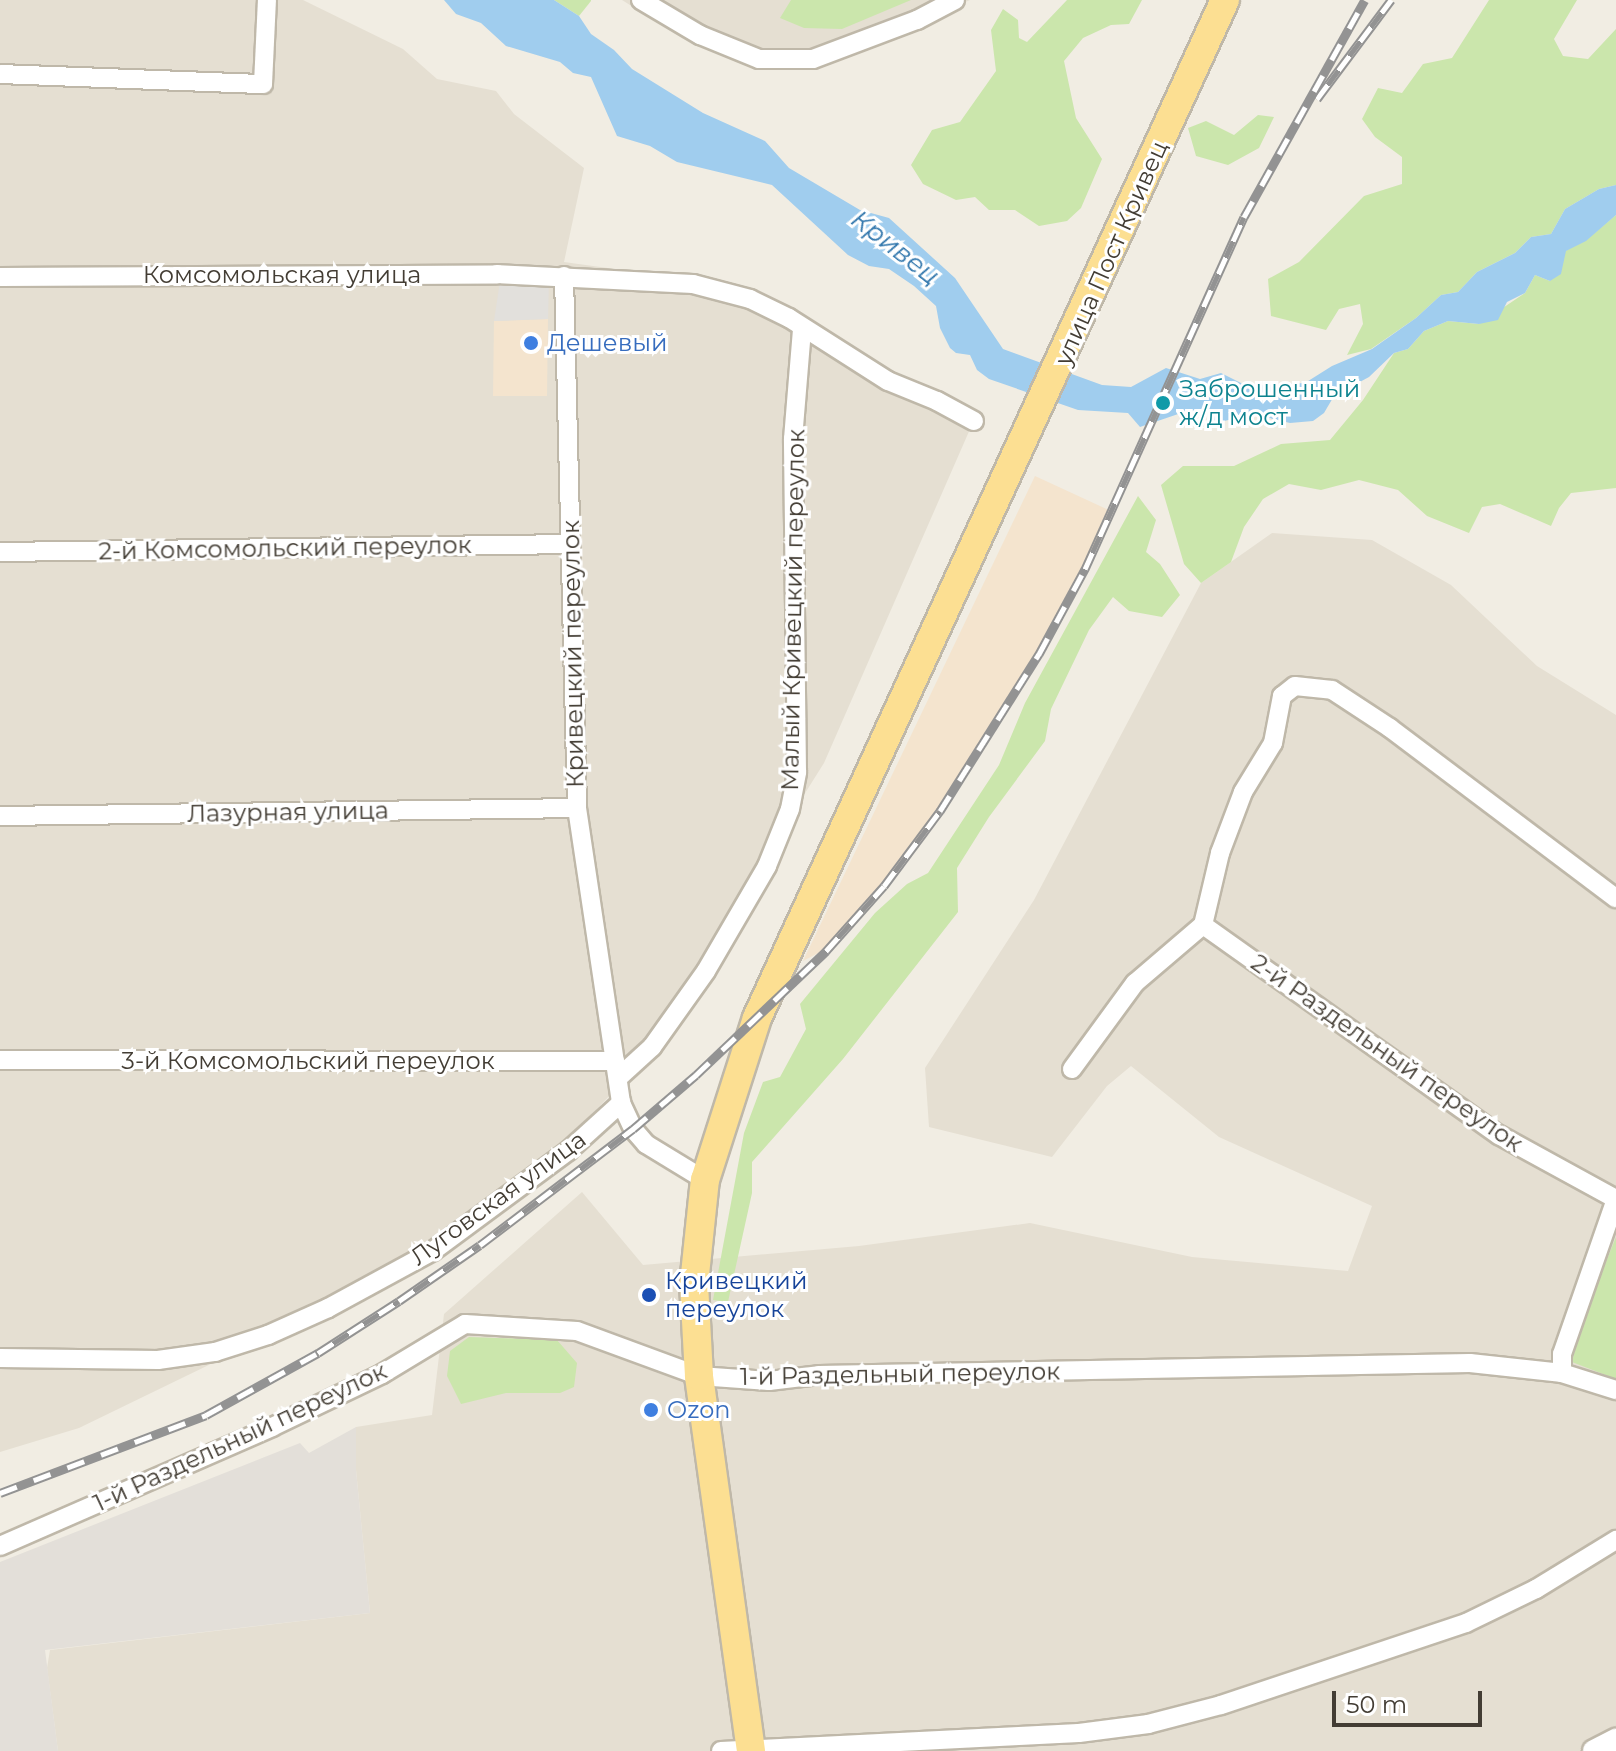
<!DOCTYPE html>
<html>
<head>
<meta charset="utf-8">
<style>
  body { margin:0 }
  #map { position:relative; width:1616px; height:1751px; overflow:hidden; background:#f1ede3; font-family:Montserrat,sans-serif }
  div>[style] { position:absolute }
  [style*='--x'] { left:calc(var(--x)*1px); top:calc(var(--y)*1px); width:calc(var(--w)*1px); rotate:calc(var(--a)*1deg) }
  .residential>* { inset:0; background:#e5dfd2 }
  .commercial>* { inset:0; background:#f4e4ce }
  .industrial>* { inset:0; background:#e3dfd9 }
  .green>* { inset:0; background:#cbe6ac }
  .parking>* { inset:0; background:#e2e0dc }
  .water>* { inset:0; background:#a0cdee }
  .roads { filter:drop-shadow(2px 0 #bfb8a9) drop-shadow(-2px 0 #bfb8a9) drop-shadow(0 2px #bfb8a9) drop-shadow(0 -2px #bfb8a9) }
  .minor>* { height:18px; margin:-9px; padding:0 9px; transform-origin:9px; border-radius:9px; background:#fff }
  .tertiary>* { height:22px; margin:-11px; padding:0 11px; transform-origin:11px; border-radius:11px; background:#fff }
  .primary>* { height:28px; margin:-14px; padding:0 14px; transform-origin:14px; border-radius:14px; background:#fcdf92 }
  .rail>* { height:9px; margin-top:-4.5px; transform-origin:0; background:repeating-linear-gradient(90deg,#fff 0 18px,#939393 0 36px); box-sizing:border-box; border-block:2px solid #939393 }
  .dots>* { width:22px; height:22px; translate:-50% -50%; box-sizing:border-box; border:4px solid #fff; border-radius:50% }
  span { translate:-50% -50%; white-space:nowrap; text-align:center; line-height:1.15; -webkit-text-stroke:6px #fff; paint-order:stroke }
  .street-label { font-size:24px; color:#433d34 }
  .shop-label { font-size:24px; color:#366cbe }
  .left { translate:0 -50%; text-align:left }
  .culture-label { font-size:24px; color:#0d838f }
  .transit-label { font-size:24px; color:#164399 }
  .water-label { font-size:26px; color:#3076ac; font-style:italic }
  .scale { position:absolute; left:1332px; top:1691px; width:150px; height:36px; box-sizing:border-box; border:4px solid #433d34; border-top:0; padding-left:10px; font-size:24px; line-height:28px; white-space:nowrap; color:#433d34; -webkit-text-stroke:6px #fff; paint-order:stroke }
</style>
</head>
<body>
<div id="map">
  <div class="residential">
    <div style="clip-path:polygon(0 0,303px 0,403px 49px,437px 79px,496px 91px,514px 114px,584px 168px,564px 262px,702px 281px,806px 319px,974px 420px,824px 763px,624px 1081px,577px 1129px,453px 1228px,252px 1344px,79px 1428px,0 1452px)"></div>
    <div style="clip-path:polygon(622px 0,970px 0,814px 70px,758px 67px,682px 38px)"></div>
    <div style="clip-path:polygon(1272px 533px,1372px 540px,1451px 585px,1537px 666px,1616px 715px,1616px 1751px,58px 1751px,47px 1668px,50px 1650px,370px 1613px,356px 1470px,356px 1427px,432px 1415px,444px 1314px,582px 1192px,643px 1265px,859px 1246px,1030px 1223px,1192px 1257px,1348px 1271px,1372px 1206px,1219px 1137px,1131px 1066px,1107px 1086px,1052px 1157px,929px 1127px,925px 1068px,1034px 900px,1201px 583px)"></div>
  </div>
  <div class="commercial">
    <div style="clip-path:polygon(548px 319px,547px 396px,493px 396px,494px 321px)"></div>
    <div style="clip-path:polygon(1035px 476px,1113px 512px,1094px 555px,1031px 674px,966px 775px,905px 857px,824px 950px,803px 961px)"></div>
  </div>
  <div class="industrial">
    <div style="clip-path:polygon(356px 1427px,356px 1470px,370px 1613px,45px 1650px,58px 1751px,0 1751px,0 1562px,300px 1443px,309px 1453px)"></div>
  </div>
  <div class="green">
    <div style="clip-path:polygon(554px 0,591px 0,591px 1px,579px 16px)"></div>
    <div style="clip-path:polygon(791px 0,911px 0,842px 29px,804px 28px,780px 18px)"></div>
    <div style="clip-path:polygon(1067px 0,1142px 0,1129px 24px,1111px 25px,1083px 38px,1064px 61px,1076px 118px,1102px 159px,1081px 208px,1067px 221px,1039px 226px,1015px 210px,989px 210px,975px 197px,956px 200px,923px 184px,911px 165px,932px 130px,960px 122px,996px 71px,991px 30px,1003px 9px,1018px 20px,1019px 38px,1027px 42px)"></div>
    <div style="clip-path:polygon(1489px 0,1577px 0,1554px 39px,1563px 56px,1588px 59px,1616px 29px,1616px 185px,1599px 189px,1565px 209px,1551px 234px,1531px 237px,1515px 253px,1477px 272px,1458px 292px,1441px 295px,1416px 318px,1371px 349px,1347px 355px,1363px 324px,1360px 304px,1339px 309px,1326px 330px,1271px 316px,1268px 279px,1299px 262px,1364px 196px,1402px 184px,1402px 157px,1375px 137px,1362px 119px,1378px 88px,1402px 93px,1423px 64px,1452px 58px)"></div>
    <div style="clip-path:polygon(1258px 115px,1274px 117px,1259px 148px,1228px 165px,1196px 156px,1188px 128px,1206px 121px,1234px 135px)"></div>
    <div style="clip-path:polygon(1616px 215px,1616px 488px,1571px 493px,1559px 508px,1551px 526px,1500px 504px,1482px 507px,1469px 533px,1427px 516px,1398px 490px,1359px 480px,1321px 490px,1289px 484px,1263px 499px,1244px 527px,1231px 562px,1201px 583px,1184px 564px,1161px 485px,1183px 466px,1234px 466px,1281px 444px,1330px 440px,1363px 400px,1394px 353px,1408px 349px,1424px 331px,1448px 321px,1479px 324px,1525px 293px,1535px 275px,1550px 281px,1565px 251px,1586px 240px)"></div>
    <div style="clip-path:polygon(1138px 496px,1156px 520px,1146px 552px,1160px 564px,1180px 595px,1162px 617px,1129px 611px,1113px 597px,1089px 630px,1051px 709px,1045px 741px,989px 817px,957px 868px,958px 912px,843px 1059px,752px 1162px,752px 1193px,728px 1302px,713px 1300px,744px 1133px,763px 1082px,780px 1077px,806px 1029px,800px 1004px,875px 913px,907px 884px,928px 873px,999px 765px,1025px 703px)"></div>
    <div style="clip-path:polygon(1616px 1237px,1616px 1379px,1572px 1362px,1581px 1324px)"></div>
    <div style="clip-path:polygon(469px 1337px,557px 1340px,577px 1363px,574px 1387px,560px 1393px,506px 1393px,461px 1404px,447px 1376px,450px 1351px)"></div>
  </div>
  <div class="parking">
    <div style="clip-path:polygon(500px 281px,549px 281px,548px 319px,494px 321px)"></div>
  </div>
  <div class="water">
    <div style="clip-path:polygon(444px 0,554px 0,579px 16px,591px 34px,614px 50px,632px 69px,703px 113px,765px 141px,789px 168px,860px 210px,889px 218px,955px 278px,1003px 349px,1102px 385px,1131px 387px,1166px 368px,1200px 379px,1221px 373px,1247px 386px,1305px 383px,1332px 366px,1372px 349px,1416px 318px,1441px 295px,1458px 292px,1477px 272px,1515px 253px,1531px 237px,1551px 234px,1565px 209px,1599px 189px,1616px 185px,1616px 215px,1586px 241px,1566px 251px,1561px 274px,1550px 281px,1535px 275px,1525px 293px,1507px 302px,1498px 320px,1479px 324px,1448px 321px,1424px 331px,1408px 349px,1394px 353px,1369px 377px,1334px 396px,1324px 413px,1313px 421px,1290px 423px,1253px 414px,1216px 423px,1210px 414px,1190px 410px,1140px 427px,1128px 413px,1078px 410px,989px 379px,977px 370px,970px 355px,956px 353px,950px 348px,940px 328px,936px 306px,914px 286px,889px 269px,869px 266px,848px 255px,772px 185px,677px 162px,650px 146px,617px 136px,591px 77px,573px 73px,560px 62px,506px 46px,481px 23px,456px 14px)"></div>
  </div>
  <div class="roads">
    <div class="minor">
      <div style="--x:641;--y:0;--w:69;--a:30.7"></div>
      <div style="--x:700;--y:35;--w:64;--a:22.1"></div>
      <div style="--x:759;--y:59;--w:54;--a:0"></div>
      <div style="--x:813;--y:59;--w:111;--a:-20.6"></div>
      <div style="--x:917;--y:20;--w:43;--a:-27.8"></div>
      <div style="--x:0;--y:74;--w:263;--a:2.2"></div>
      <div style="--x:263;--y:84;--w:84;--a:-87.3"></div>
      <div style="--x:564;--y:276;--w:532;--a:88.6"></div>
      <div style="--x:577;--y:808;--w:298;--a:81.5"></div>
      <div style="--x:621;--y:1103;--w:29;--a:65"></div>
      <div style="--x:633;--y:1129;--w:20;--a:49"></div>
      <div style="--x:646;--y:1144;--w:69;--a:31.4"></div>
      <div style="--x:0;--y:277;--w:497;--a:-0.3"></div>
      <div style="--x:497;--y:274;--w:196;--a:2.9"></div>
      <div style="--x:693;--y:284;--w:59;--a:14.7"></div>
      <div style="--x:750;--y:299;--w:43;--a:26"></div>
      <div style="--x:789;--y:318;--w:117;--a:32.5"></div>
      <div style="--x:888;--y:381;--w:53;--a:22.2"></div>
      <div style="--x:937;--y:401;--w:42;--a:28.4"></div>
      <div style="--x:0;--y:552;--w:571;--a:-0.8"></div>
      <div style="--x:0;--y:816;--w:577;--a:-0.79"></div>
      <div style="--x:1203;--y:925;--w:363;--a:35.4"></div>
      <div style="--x:1499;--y:1135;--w:133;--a:28.7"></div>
      <div style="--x:1616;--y:1199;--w:164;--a:109.2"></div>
      <div style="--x:1562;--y:1354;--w:19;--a:90"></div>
      <div style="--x:0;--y:1060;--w:615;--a:0.09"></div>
      <div style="--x:1072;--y:1069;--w:107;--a:-53.8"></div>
      <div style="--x:1135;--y:983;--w:89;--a:-40.5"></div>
      <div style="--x:1203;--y:925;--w:74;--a:-76.7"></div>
      <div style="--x:1220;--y:853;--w:65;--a:-69.3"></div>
      <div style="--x:1243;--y:792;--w:57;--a:-58.5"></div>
      <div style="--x:1273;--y:743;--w:48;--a:-79.2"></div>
      <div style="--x:1282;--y:696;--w:16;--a:-38"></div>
      <div style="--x:1295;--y:686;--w:37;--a:6"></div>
      <div style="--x:1332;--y:690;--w:69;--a:33.2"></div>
      <div style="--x:1390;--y:728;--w:283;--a:37"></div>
      <div style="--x:618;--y:1078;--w:46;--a:-42.4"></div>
      <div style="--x:652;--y:1047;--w:93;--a:-54.6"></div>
      <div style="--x:706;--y:971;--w:121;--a:-59.8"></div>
      <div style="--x:767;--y:866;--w:61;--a:-68"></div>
      <div style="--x:790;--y:809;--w:38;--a:-79"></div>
      <div style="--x:797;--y:772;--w:333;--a:-90.7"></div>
      <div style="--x:793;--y:439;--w:110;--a:-85.3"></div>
      <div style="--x:0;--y:1358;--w:158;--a:0.7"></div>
      <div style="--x:158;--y:1360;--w:58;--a:-8"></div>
      <div style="--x:215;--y:1352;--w:56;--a:-17.8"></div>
      <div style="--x:268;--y:1335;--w:66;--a:-24.2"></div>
      <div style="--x:328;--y:1308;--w:119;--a:-28.5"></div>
      <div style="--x:433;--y:1251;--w:168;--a:-36.5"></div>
      <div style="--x:568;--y:1151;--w:72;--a:-42.2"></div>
      <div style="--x:0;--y:1546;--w:297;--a:-23.6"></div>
      <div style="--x:272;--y:1427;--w:122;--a:-25.7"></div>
      <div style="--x:382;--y:1374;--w:97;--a:-31.1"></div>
      <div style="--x:465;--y:1324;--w:112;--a:3.6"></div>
      <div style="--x:577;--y:1331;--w:130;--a:20.2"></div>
      <div style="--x:699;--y:1376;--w:70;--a:4.1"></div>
      <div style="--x:769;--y:1381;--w:50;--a:-6.8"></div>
      <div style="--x:819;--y:1375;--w:651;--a:-1.06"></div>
      <div style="--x:1470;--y:1363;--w:93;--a:6.2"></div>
      <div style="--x:1562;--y:1373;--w:57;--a:17.5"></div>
      <div style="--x:721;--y:1751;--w:358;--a:-2.9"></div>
      <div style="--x:1079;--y:1733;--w:70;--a:-7.4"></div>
      <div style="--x:1148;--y:1724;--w:75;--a:-14.6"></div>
      <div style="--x:1221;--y:1705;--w:258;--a:-18.5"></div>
      <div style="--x:1466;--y:1623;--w:78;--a:-25.9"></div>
      <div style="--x:1536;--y:1589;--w:94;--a:-31.5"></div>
    </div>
    <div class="tertiary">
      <div style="--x:1594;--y:1751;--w:25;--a:-27"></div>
    </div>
    <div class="primary">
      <div style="--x:751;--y:1751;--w:379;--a:-97.9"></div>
      <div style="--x:699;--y:1376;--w:92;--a:-93.1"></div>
      <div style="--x:694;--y:1284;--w:105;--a:-84"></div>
      <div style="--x:705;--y:1180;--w:170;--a:-72.2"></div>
      <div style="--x:757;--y:1018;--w:1120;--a:-65.31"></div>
    </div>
  </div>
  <div class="rail">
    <div style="--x:1317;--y:99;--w:124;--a:-53.2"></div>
    <div style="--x:0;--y:1493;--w:220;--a:-20.7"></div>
    <div style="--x:206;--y:1415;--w:128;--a:-29"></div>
    <div style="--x:318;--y:1353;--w:96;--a:-32.7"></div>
    <div style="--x:399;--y:1301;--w:98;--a:-34.7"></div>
    <div style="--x:480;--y:1245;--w:192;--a:-37.2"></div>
    <div style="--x:633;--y:1129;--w:83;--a:-40.6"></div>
    <div style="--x:696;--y:1075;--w:180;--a:-43.6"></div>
    <div style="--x:826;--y:951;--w:87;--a:-48.3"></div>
    <div style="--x:884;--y:886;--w:94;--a:-53.3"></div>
    <div style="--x:940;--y:811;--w:186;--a:-57.8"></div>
    <div style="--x:1039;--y:654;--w:97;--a:-61.6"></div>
    <div style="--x:1085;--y:569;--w:386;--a:-65.7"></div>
    <div style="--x:1244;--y:217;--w:248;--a:-60.9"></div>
  </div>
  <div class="dots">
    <div style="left:531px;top:343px;background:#3f7fe0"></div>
    <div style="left:1163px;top:403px;background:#0f9aa8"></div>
    <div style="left:649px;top:1295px;background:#1a4fb4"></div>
    <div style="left:651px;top:1410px;background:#3f7fe0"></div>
  </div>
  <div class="street-label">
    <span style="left:1111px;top:253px;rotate:-66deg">улица Пост Кривец</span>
    <span style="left:282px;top:275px">Комсомольская улица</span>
    <span style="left:285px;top:548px;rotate:-1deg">2-й Комсомольский переулок</span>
    <span style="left:793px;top:610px;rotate:-89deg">Малый Кривецкий переулок</span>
    <span style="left:573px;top:654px;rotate:-91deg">Кривецкий переулок</span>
    <span style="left:288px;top:812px;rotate:-1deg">Лазурная улица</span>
    <span style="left:1387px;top:1053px;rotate:35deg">2-й Раздельный переулок</span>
    <span style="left:308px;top:1061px">3-й Комсомольский переулок</span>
    <span style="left:498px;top:1198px;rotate:-36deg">Луговская улица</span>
    <span style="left:900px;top:1374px;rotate:-1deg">1-й Раздельный переулок</span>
    <span style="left:240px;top:1437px;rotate:-25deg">1-й Раздельный переулок</span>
  </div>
  <div class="shop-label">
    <span class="left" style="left:547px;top:343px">Дешевый</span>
    <span class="left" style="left:667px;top:1410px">Ozon</span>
  </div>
  <div class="culture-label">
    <span class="left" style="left:1179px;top:403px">Заброшенный<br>ж/д мост</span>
  </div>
  <div class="transit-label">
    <span class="left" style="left:665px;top:1295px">Кривецкий<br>переулок</span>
  </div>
  <div class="water-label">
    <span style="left:895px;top:248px;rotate:38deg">Кривец</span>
  </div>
  <div class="scale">50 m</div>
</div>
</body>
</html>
